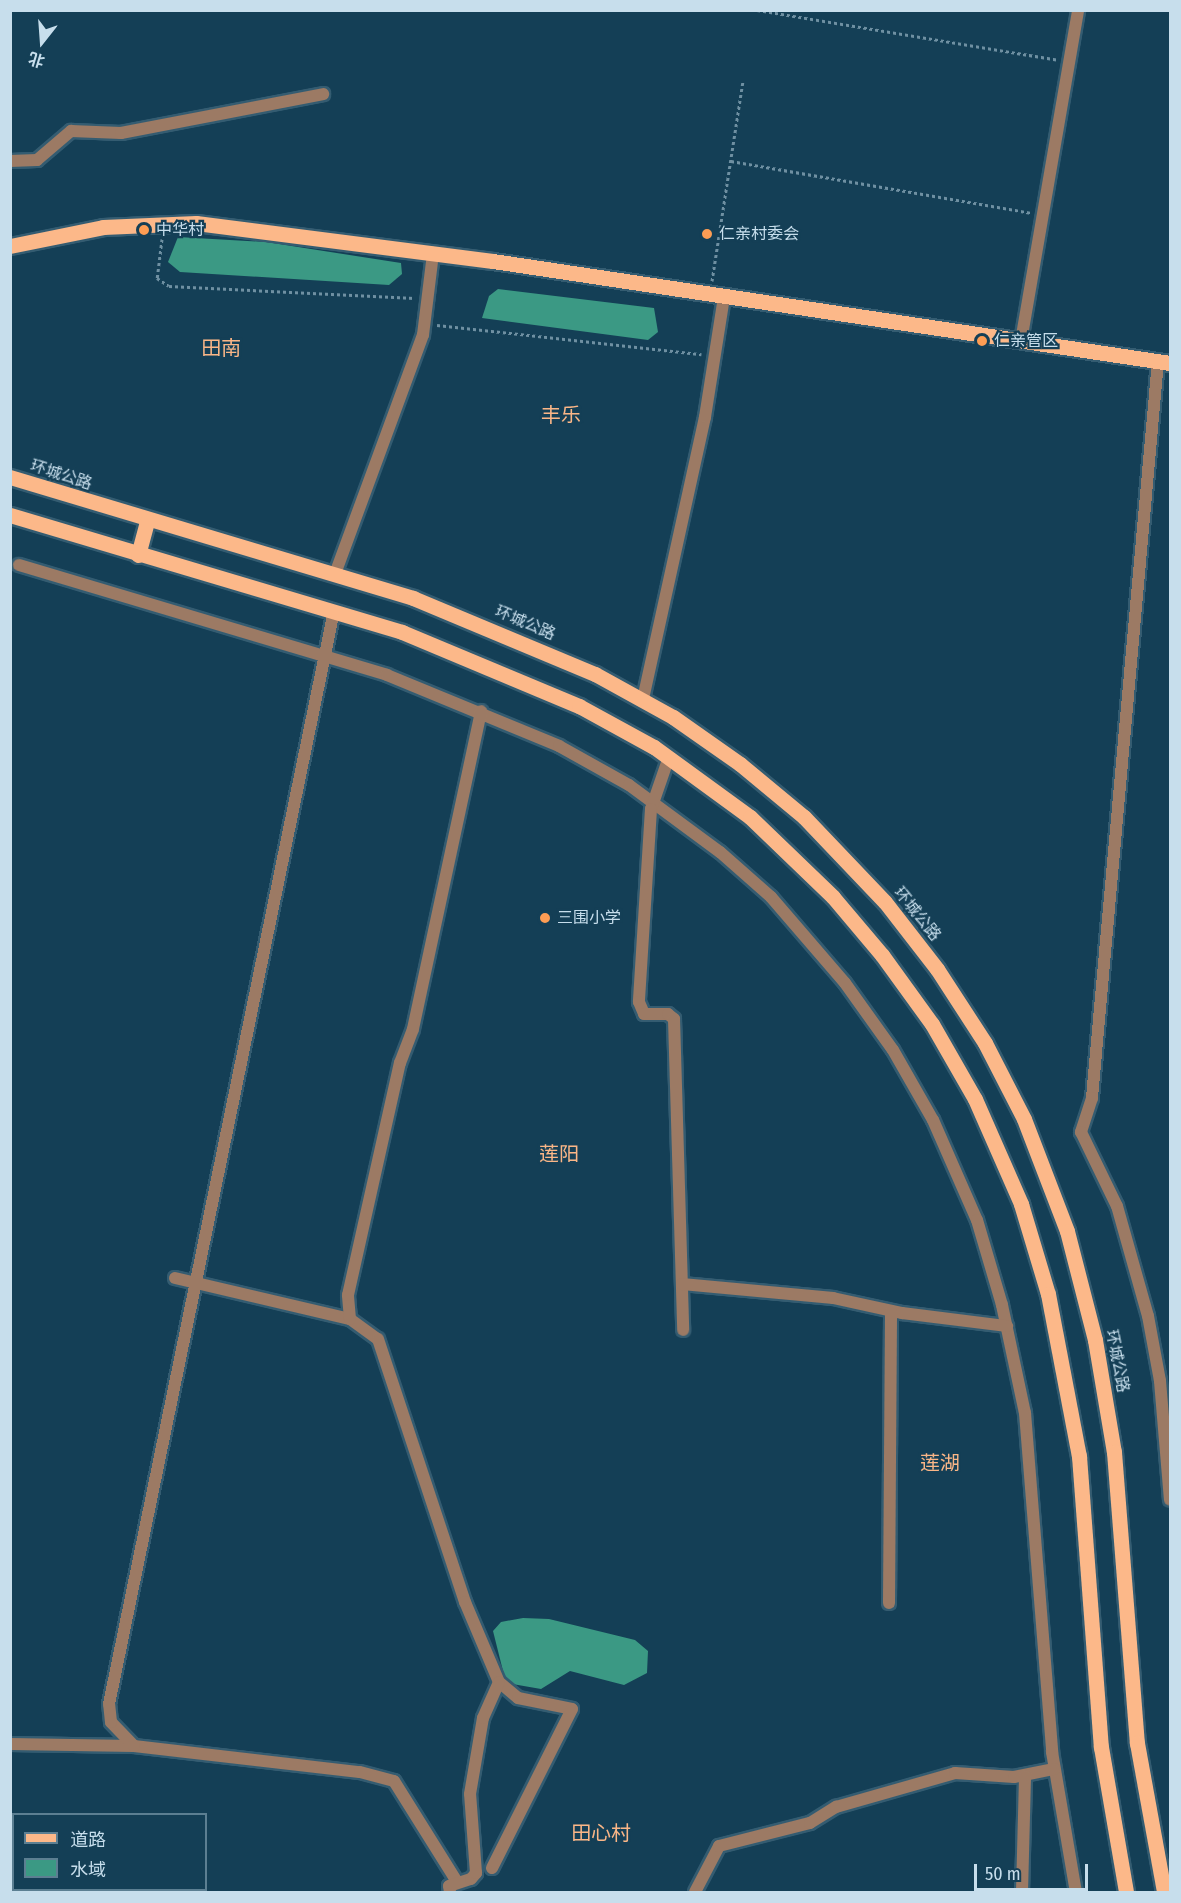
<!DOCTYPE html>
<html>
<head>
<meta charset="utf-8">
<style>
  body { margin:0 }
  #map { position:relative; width:1181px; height:1903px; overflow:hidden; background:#143f56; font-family:"Fira Sans Condensed","Noto Sans SC",sans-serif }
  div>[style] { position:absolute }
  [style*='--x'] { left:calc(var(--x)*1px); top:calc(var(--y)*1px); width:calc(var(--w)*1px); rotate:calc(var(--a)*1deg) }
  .water>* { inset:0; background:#3b9984 }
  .path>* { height:3px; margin-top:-1.5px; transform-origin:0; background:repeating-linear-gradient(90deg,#6f90a2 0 3px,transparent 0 6px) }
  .roads { filter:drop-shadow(2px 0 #345c71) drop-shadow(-2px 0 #345c71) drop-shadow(0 2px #345c71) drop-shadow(0 -2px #345c71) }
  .street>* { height:12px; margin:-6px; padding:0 6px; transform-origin:6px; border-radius:6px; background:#9c7a64 }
  .primary>* { height:15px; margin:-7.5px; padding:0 7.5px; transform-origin:7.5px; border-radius:7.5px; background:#fcb889 }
  .dots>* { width:16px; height:16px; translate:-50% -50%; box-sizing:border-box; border:3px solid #143f56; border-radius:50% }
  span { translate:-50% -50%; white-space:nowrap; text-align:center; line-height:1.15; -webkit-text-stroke:4.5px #143f56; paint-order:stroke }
  .poi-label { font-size:16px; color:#c7deec }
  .left { translate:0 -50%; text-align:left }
  .street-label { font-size:16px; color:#c7deec }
  .quarter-label { font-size:20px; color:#fab687 }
  .frame { position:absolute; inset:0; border:12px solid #c7deec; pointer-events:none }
  .legend { position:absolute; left:12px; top:1813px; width:195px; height:78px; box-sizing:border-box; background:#143f56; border:2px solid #5c7f92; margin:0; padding:8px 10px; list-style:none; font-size:18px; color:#c7deec }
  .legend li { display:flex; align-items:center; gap:12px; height:30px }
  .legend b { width:30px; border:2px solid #5c7f92 }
  .north { position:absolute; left:12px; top:12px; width:60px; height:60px; -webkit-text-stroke:4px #143f56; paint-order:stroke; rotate:197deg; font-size:16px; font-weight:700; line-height:24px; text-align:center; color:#c7deec }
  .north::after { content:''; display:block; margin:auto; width:21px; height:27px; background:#c7deec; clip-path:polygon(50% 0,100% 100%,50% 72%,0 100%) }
  .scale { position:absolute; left:974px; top:1864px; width:114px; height:27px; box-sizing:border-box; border:3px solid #c7deec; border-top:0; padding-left:8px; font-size:18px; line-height:21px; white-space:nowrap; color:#c7deec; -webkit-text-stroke:4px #143f56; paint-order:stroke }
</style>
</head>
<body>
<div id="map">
  <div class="water">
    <div style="clip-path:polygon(178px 237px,266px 242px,401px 263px,402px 274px,389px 285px,180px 272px,168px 262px)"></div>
    <div style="clip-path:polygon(498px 289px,654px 308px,658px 332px,648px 340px,482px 318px,489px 296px)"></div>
    <div style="clip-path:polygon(523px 1618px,549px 1619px,635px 1640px,648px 1651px,647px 1673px,624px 1685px,570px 1671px,541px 1689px,506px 1683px,493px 1631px,501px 1622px)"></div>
  </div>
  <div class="path">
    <div style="--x:757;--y:10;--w:305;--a:9.4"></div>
    <div style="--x:731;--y:161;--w:305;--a:9.8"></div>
    <div style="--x:162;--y:239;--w:39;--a:97"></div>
    <div style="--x:157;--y:278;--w:14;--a:34"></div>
    <div style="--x:169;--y:286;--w:246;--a:2.8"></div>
    <div style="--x:712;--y:281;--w:203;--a:-81.2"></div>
    <div style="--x:437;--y:325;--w:266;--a:6.3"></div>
  </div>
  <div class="roads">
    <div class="street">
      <div style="--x:10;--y:161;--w:27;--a:-2"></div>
      <div style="--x:37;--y:160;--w:45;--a:-40.5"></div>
      <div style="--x:71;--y:131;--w:50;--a:2.3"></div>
      <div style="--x:121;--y:133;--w:206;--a:-10.9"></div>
      <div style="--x:1021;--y:341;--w:336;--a:-80.2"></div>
      <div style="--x:1158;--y:361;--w:740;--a:95.12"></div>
      <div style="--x:1092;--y:1098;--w:36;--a:108"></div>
      <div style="--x:1081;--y:1132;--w:82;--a:64.1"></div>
      <div style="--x:1117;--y:1206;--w:114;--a:74.3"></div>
      <div style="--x:1148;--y:1316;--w:66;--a:79.5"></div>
      <div style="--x:1160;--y:1381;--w:119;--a:85.2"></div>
      <div style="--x:19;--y:565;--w:384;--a:16.6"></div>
      <div style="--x:387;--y:675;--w:186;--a:22.4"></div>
      <div style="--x:559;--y:746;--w:80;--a:29.1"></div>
      <div style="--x:629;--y:785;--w:113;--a:36.4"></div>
      <div style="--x:720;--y:852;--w:68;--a:41.4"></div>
      <div style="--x:771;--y:897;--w:113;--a:49.3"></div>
      <div style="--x:845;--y:983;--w:82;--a:54.4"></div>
      <div style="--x:893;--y:1050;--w:81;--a:60.3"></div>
      <div style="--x:933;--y:1120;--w:109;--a:66.3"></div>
      <div style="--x:977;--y:1220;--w:89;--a:73.6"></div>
      <div style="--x:1002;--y:1305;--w:110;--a:78"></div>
      <div style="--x:1025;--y:1413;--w:340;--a:85.4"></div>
      <div style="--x:1052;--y:1752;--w:142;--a:80.3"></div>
      <div style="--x:335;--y:574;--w:255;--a:-69.8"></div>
      <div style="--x:423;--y:335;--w:83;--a:-83"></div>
      <div style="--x:643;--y:699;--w:289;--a:-77.6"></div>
      <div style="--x:705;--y:417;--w:121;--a:-81"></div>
      <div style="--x:669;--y:757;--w:55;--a:109.1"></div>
      <div style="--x:651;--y:809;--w:193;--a:93.6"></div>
      <div style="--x:639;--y:1002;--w:13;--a:67"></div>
      <div style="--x:644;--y:1014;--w:24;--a:0"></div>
      <div style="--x:668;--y:1014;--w:8;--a:40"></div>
      <div style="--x:674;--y:1019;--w:311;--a:88.3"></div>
      <div style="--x:175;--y:1278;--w:180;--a:13.2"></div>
      <div style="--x:350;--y:1319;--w:34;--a:36"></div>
      <div style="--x:378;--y:1339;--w:277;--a:71.7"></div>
      <div style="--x:465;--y:1602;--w:87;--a:67"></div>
      <div style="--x:499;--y:1682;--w:25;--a:40"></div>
      <div style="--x:518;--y:1698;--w:55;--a:11.5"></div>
      <div style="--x:572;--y:1709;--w:178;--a:116.7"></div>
      <div style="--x:682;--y:1284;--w:152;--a:5.3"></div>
      <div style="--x:833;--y:1298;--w:71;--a:12.3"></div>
      <div style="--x:902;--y:1313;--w:106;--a:7.1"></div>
      <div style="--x:350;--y:1319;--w:24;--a:-95"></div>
      <div style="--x:348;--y:1295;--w:238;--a:-77.4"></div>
      <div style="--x:400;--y:1063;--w:36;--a:-69"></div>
      <div style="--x:413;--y:1029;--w:325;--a:-77.9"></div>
      <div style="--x:889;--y:1603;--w:292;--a:-89.6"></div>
      <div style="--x:10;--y:1744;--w:124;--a:0.9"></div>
      <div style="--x:134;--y:1746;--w:227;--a:6.6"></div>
      <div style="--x:360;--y:1772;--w:35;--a:15"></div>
      <div style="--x:394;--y:1781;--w:119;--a:58"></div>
      <div style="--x:134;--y:1746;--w:33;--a:-134"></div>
      <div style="--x:111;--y:1722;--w:18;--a:-96"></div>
      <div style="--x:109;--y:1704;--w:1116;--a:-78.37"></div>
      <div style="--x:450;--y:1892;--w:6;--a:-99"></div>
      <div style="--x:449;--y:1886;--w:23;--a:-18"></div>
      <div style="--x:471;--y:1879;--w:8;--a:-50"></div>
      <div style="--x:476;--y:1873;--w:79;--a:-94.3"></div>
      <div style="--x:470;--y:1794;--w:77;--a:-80.3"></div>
      <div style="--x:483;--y:1718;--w:39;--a:-66"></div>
      <div style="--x:695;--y:1892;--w:52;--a:-62.4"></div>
      <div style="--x:719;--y:1846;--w:94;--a:-14.2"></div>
      <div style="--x:810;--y:1823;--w:31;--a:-32"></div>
      <div style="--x:836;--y:1807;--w:124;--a:-15.9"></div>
      <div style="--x:955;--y:1773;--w:59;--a:3.9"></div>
      <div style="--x:1014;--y:1777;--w:41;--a:-11.3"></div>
      <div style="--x:1022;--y:1892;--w:116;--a:-88.5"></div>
    </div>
    <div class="primary">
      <div style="--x:10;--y:246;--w:95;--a:-11.5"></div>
      <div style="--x:103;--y:227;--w:93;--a:-2.5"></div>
      <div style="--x:196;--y:223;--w:299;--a:7.3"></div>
      <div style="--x:493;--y:261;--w:685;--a:8.57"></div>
      <div style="--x:10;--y:477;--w:421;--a:16.7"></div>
      <div style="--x:413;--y:598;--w:197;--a:22.7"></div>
      <div style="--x:595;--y:674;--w:89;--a:28.9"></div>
      <div style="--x:673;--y:717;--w:82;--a:35"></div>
      <div style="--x:740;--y:764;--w:83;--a:39.6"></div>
      <div style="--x:804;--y:817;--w:117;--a:46.4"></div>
      <div style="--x:885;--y:902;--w:85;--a:52.2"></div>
      <div style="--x:937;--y:969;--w:88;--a:57"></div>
      <div style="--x:985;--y:1043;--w:85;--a:62.8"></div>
      <div style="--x:1024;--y:1119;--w:120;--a:69"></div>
      <div style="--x:1067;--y:1231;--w:113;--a:75.6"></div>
      <div style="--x:1095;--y:1340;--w:114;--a:80.4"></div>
      <div style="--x:1114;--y:1452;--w:292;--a:85.5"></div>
      <div style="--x:1137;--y:1743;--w:151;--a:79.7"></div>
      <div style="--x:10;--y:515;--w:409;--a:16.6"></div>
      <div style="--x:402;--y:632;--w:192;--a:22.7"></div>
      <div style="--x:579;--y:706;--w:85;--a:28.7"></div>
      <div style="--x:654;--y:747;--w:119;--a:36.1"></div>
      <div style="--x:750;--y:817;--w:115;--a:43.9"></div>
      <div style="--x:833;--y:897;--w:76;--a:49.8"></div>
      <div style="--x:882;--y:955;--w:85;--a:54.1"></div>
      <div style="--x:932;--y:1024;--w:86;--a:60.2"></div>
      <div style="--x:975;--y:1099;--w:115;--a:66.3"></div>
      <div style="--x:1021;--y:1204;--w:94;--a:73.3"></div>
      <div style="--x:1048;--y:1294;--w:165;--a:79.2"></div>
      <div style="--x:1079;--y:1456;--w:292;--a:85.7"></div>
      <div style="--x:1101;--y:1747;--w:147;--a:80.2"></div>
      <div style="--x:138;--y:555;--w:35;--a:-75"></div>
    </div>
  </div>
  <div class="dots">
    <div style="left:144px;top:230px;background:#fd9d54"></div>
    <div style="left:707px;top:234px;background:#fd9d54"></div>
    <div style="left:982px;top:341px;background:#fd9d54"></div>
    <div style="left:545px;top:918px;background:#fd9d54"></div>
  </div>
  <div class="poi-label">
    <span class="left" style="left:156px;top:230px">中华村</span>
    <span class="left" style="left:719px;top:234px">仁亲村委会</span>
    <span class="left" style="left:994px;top:341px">仁亲管区</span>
    <span class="left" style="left:557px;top:918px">三围小学</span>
  </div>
  <div class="street-label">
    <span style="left:61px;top:475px;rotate:18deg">环城公路</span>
    <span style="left:525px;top:623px;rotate:23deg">环城公路</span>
    <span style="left:917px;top:914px;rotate:51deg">环城公路</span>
    <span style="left:1117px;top:1361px;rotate:79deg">环城公路</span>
  </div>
  <div class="quarter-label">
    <span style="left:221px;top:348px">田南</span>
    <span style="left:561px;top:415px">丰乐</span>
    <span style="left:559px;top:1154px">莲阳</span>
    <span style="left:940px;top:1463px">莲湖</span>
    <span style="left:601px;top:1833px">田心村</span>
  </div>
  <div class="frame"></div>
  <ul class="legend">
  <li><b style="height:8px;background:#fcb889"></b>道路</li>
  <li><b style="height:16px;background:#3b9984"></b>水域</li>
  </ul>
  <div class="north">北</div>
  <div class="scale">50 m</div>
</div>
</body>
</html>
